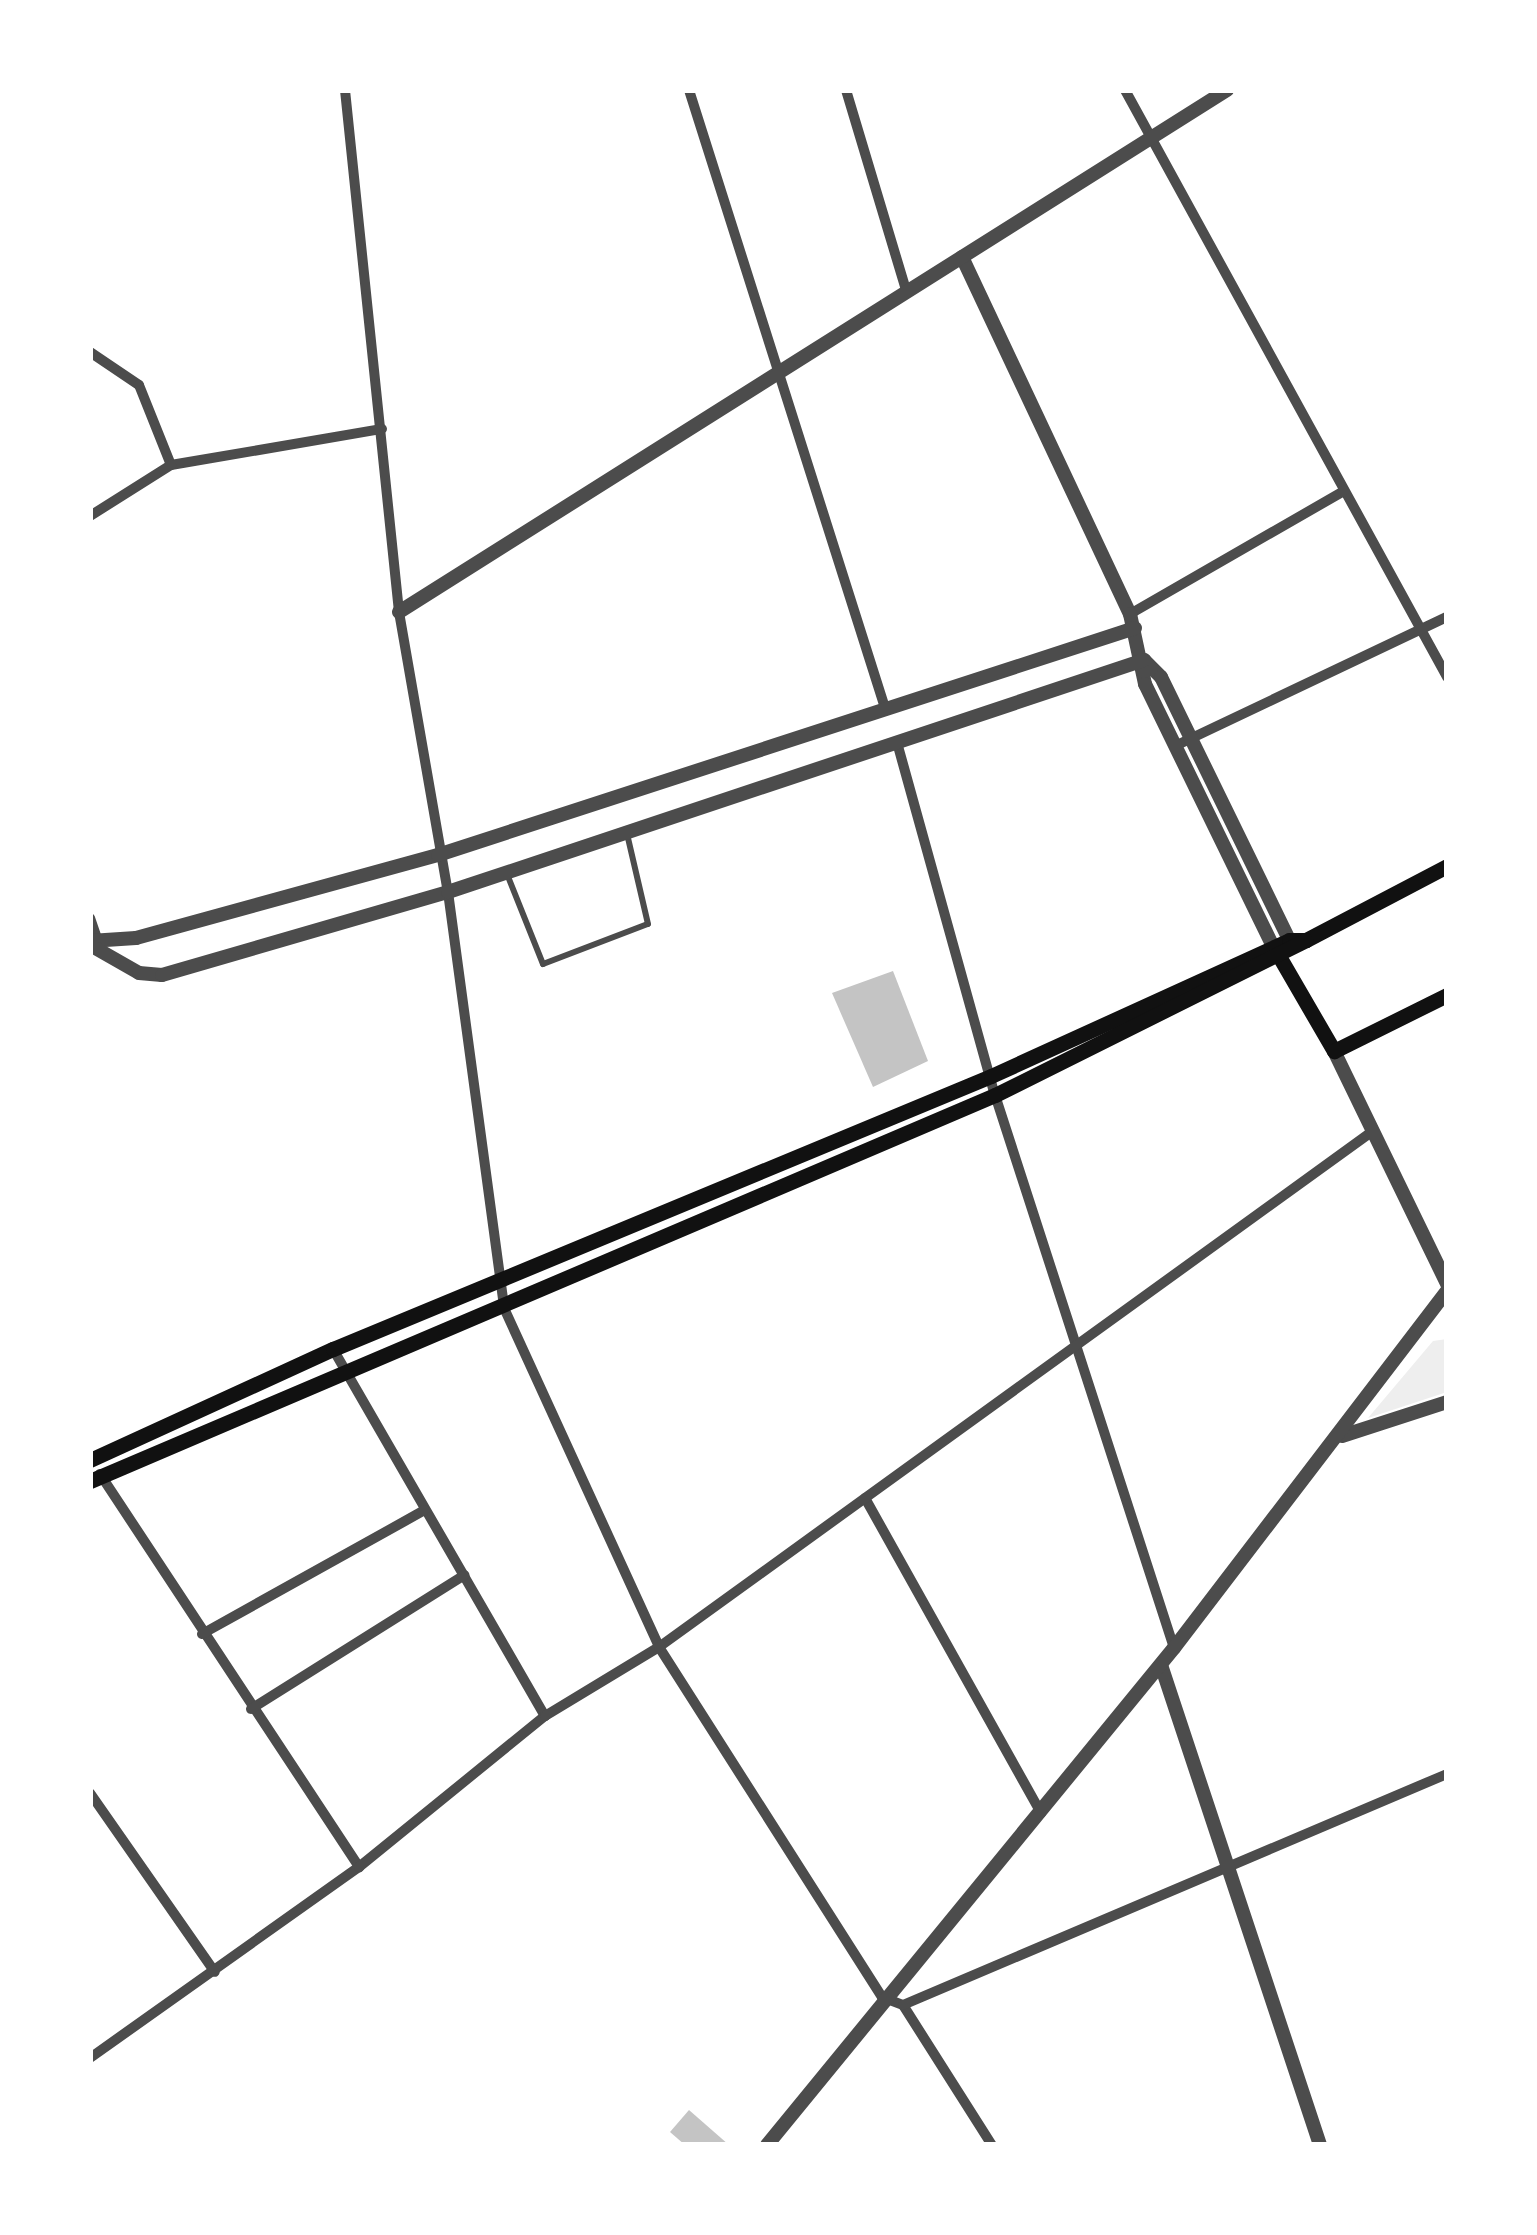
<!DOCTYPE html>
<html>
<head>
<meta charset="utf-8">
<style>
  body { margin:0 }
  #map { position:relative; width:1537px; height:2235px; overflow:hidden; background:#fff; font-family:Literata,serif }
  div>[style] { position:absolute }
  [style*='--x'] { left:calc(var(--x)*1px); top:calc(var(--y)*1px); width:calc(var(--w)*1px); rotate:calc(var(--a)*1deg) }
  .green>* { inset:0; background:#eee }
  .building>* { inset:0; background:#c4c4c4 }
  .service>* { height:6px; margin:-3px; padding:0 3px; transform-origin:3px; border-radius:3px; background:#4c4c4c }
  .minor>* { height:10px; margin:-5px; padding:0 5px; transform-origin:5px; border-radius:5px; background:#4c4c4c }
  .tertiary>* { height:14px; margin:-7px; padding:0 7px; transform-origin:7px; border-radius:7px; background:#4c4c4c }
  .secondary>* { height:15px; margin:-7.5px; padding:0 7.5px; transform-origin:7.5px; border-radius:7.5px; background:#111 }
  span { translate:-50% -50%; white-space:nowrap; text-align:center; line-height:1.15; -webkit-text-stroke:10px #fff; paint-order:stroke }
  .frame { position:absolute; inset:0; border:93px solid #fff; pointer-events:none }
</style>
</head>
<body>
<div id="map">
  <div class="green">
    <div style="clip-path:polygon(1447px 1339px,1447px 1392px,1368px 1418px,1433px 1341px)"></div>
  </div>
  <div class="building">
    <div style="clip-path:polygon(893px 971px,928px 1061px,873px 1087px,832px 993px)"></div>
    <div style="clip-path:polygon(689px 2110px,729px 2145px,685px 2145px,670px 2132px)"></div>
  </div>
  <div class="service">
    <div style="--x:507;--y:874;--w:97;--a:68.2"></div>
    <div style="--x:543;--y:964;--w:112;--a:-20.9"></div>
    <div style="--x:648;--y:924;--w:92;--a:-103.1"></div>
  </div>
  <div class="minor">
    <div style="--x:345;--y:90;--w:525;--a:84.09"></div>
    <div style="--x:399;--y:612;--w:284;--a:80.1"></div>
    <div style="--x:448;--y:892;--w:420;--a:82.3"></div>
    <div style="--x:504;--y:1308;--w:373;--a:65.4"></div>
    <div style="--x:659;--y:1647;--w:415;--a:57.5"></div>
    <div style="--x:882;--y:1997;--w:22;--a:21"></div>
    <div style="--x:903;--y:2005;--w:166;--a:57.6"></div>
    <div style="--x:689;--y:90;--w:651;--a:72.4"></div>
    <div style="--x:846;--y:90;--w:209;--a:73.3"></div>
    <div style="--x:1125;--y:90;--w:670;--a:61.25"></div>
    <div style="--x:90;--y:352;--w:59;--a:34"></div>
    <div style="--x:139;--y:385;--w:86;--a:68.2"></div>
    <div style="--x:171;--y:465;--w:214;--a:-9.7"></div>
    <div style="--x:90;--y:516;--w:96;--a:-32.2"></div>
    <div style="--x:1130;--y:614;--w:247;--a:-29.9"></div>
    <div style="--x:898;--y:746;--w:362;--a:74.5"></div>
    <div style="--x:995;--y:1095;--w:581;--a:72.06"></div>
    <div style="--x:1175;--y:746;--w:301;--a:-25.4"></div>
    <div style="--x:90;--y:918;--w:31;--a:71"></div>
    <div style="--x:333;--y:1349;--w:424;--a:60"></div>
    <div style="--x:100;--y:1474;--w:471;--a:56.6"></div>
    <div style="--x:865;--y:1498;--w:361;--a:60.8"></div>
    <div style="--x:202;--y:1634;--w:255;--a:-29.1"></div>
    <div style="--x:251;--y:1709;--w:252;--a:-32.1"></div>
    <div style="--x:90;--y:1793;--w:218;--a:55.1"></div>
    <div style="--x:903;--y:2005;--w:591;--a:-23.01"></div>
    <div style="--x:90;--y:2058;--w:330;--a:-35.4"></div>
    <div style="--x:359;--y:1867;--w:240;--a:-39.1"></div>
    <div style="--x:545;--y:1716;--w:133;--a:-31.2"></div>
    <div style="--x:659;--y:1647;--w:881;--a:-35.86"></div>
  </div>
  <div class="tertiary">
    <div style="--x:962;--y:257;--w:395;--a:64.8"></div>
    <div style="--x:1130;--y:614;--w:72;--a:77.9"></div>
    <div style="--x:1145;--y:684;--w:292;--a:64"></div>
    <div style="--x:399;--y:612;--w:979;--a:-32.23"></div>
    <div style="--x:1144;--y:660;--w:24;--a:45"></div>
    <div style="--x:1161;--y:677;--w:292;--a:64"></div>
    <div style="--x:90;--y:941;--w:46;--a:-3.7"></div>
    <div style="--x:136;--y:938;--w:313;--a:-15.4"></div>
    <div style="--x:438;--y:855;--w:733;--a:-18.04"></div>
    <div style="--x:90;--y:945;--w:56;--a:29.7"></div>
    <div style="--x:139;--y:973;--w:23;--a:5"></div>
    <div style="--x:162;--y:975;--w:298;--a:-16.2"></div>
    <div style="--x:448;--y:892;--w:734;--a:-18.43"></div>
    <div style="--x:1334;--y:1051;--w:259;--a:64.1"></div>
    <div style="--x:1342;--y:1436;--w:110;--a:-17.9"></div>
    <div style="--x:1161;--y:1665;--w:506;--a:71.67"></div>
    <div style="--x:767;--y:2145;--w:642;--a:-50.69"></div>
    <div style="--x:1174;--y:1648;--w:449;--a:-52.6"></div>
  </div>
  <div class="secondary">
    <div style="--x:1276;--y:951;--w:116;--a:59.9"></div>
    <div style="--x:1334;--y:1051;--w:126;--a:-26.4"></div>
    <div style="--x:90;--y:1460;--w:267;--a:-24.6"></div>
    <div style="--x:333;--y:1349;--w:712;--a:-22.53"></div>
    <div style="--x:991;--y:1076;--w:328;--a:-24.5"></div>
    <div style="--x:1289;--y:940;--w:17;--a:0"></div>
    <div style="--x:1306;--y:940;--w:159;--a:-27.7"></div>
    <div style="--x:90;--y:1481;--w:984;--a:-23.1"></div>
    <div style="--x:995;--y:1095;--w:347;--a:-26.5"></div>
  </div>
  <div class="frame"></div>
</div>
</body>
</html>
